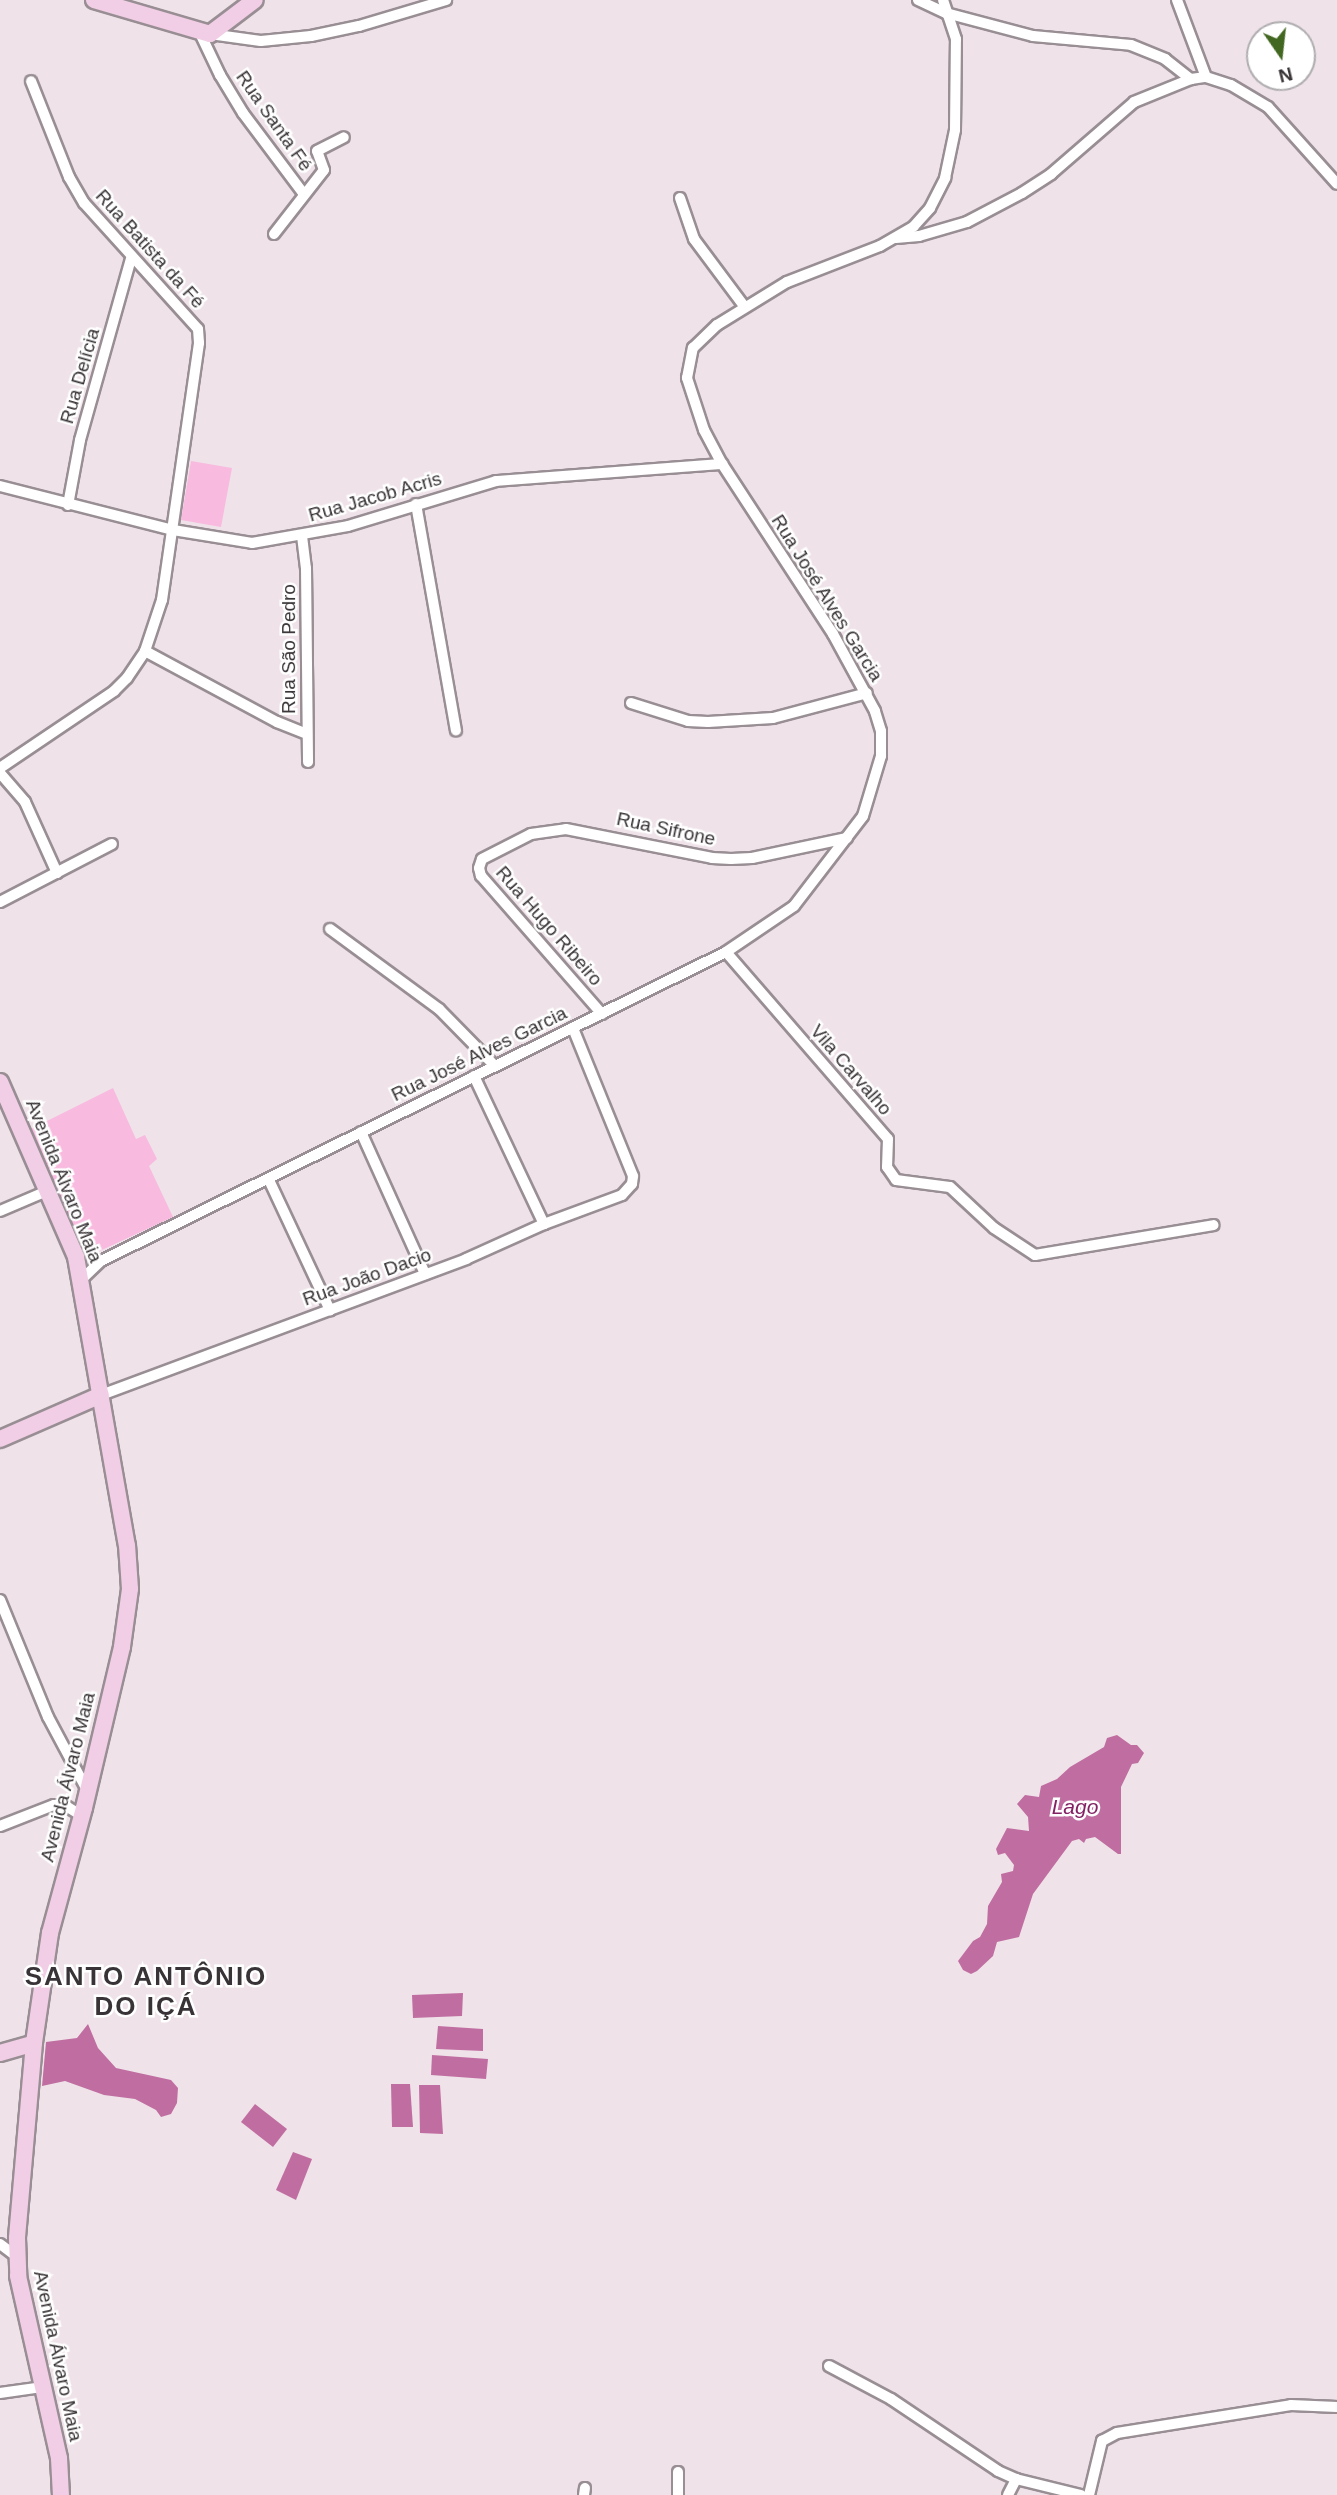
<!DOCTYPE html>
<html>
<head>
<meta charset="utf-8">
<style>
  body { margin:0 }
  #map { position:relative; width:1337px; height:2495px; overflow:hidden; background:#efe3e9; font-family:Arial,sans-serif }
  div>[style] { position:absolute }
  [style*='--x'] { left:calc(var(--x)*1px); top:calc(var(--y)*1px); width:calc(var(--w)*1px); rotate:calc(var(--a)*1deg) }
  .green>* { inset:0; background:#f8badf }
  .water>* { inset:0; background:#c06ea1 }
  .roads { filter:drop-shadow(2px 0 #988e93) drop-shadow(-2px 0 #988e93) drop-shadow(0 2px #988e93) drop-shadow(0 -2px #988e93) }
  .street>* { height:10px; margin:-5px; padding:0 5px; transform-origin:5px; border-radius:5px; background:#fff }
  .secondary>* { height:16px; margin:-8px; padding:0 8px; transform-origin:8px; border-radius:8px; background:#f1cee5 }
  span { translate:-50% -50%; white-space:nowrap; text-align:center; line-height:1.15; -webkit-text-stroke:5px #fff; paint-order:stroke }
  .street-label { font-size:19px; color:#383336 }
  .water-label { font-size:21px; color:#832164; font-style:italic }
  .district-label { font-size:26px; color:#383336; font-weight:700; letter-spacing:2px }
  .north { position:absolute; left:1246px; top:21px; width:70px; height:70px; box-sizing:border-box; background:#fff; border:2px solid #afadaf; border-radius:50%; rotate:166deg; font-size:19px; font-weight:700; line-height:28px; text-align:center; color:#383336 }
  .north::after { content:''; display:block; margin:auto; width:24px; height:32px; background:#426721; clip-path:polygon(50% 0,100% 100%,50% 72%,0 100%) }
</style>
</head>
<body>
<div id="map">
  <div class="green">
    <div style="clip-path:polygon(191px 461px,232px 468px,221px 527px,181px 520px)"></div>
    <div style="clip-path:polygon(113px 1088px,136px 1139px,145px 1135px,157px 1159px,149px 1166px,173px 1217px,91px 1255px,84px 1255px,27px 1131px)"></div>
  </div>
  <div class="water">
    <div style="clip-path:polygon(1117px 1735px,1131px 1745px,1137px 1745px,1144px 1753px,1138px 1763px,1132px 1764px,1121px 1787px,1121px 1854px,1118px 1854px,1095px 1837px,1086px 1839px,1084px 1843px,1079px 1839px,1072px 1841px,1033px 1894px,1019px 1937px,997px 1942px,993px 1956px,977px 1971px,971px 1974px,963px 1970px,958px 1961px,973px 1941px,980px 1937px,987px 1924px,988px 1906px,1002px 1882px,1001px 1874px,1013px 1871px,1014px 1865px,1005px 1853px,998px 1855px,996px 1849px,1007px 1828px,1029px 1831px,1028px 1817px,1017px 1804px,1025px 1795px,1039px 1797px,1041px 1786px,1057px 1779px,1070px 1767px,1104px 1747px,1107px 1738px)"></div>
    <div style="clip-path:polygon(463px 1993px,462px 2016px,413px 2018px,412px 1995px)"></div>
    <div style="clip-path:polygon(88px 2024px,98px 2048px,116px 2068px,171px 2080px,178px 2088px,177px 2103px,171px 2114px,161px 2117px,156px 2110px,135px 2099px,104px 2095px,65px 2081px,42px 2086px,46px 2042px,77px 2038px)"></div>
    <div style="clip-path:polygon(438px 2026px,483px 2029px,483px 2051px,436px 2049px)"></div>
    <div style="clip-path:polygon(432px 2055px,488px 2059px,486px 2079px,431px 2075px)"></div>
    <div style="clip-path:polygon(391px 2084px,410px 2084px,413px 2127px,392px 2127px)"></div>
    <div style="clip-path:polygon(419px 2085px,440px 2085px,443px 2134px,420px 2133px)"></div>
    <div style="clip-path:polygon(255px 2104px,287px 2129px,273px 2147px,241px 2122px)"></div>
    <div style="clip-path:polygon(293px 2152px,312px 2159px,296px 2200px,276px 2190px)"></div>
  </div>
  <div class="roads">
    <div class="street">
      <div style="--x:918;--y:0;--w:31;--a:25"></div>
      <div style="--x:946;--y:13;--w:90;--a:14.8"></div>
      <div style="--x:1033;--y:36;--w:98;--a:5.2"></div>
      <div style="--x:1131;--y:45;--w:37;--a:22"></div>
      <div style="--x:1165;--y:59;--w:33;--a:38"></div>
      <div style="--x:1191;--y:79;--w:15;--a:-8"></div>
      <div style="--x:1206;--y:77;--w:26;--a:18"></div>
      <div style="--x:1231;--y:85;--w:43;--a:30.7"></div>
      <div style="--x:1268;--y:107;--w:103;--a:48.1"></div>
      <div style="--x:1177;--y:0;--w:82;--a:69.4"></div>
      <div style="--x:199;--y:31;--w:49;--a:64.5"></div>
      <div style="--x:220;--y:75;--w:44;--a:58.8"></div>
      <div style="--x:243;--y:113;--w:100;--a:53.1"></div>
      <div style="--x:210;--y:34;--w:51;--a:7.8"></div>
      <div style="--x:261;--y:41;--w:50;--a:-5.7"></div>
      <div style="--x:311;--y:36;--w:49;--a:-11.8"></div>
      <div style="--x:359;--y:26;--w:91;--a:-16.6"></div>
      <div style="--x:680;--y:198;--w:43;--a:71.1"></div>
      <div style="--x:694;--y:239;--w:84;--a:53.3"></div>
      <div style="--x:274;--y:234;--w:81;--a:-52"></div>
      <div style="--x:324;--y:170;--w:20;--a:-110"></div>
      <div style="--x:317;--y:151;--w:30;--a:-27"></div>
      <div style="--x:896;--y:238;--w:23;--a:-5"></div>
      <div style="--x:919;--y:236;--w:50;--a:-16.3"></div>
      <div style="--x:967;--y:222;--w:62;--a:-27.8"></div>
      <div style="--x:1022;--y:193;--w:35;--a:-33"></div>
      <div style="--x:1051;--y:174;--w:110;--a:-40.9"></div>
      <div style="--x:1134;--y:102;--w:61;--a:-22"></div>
      <div style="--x:0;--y:486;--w:179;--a:14.3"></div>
      <div style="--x:173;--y:530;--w:80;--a:9.3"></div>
      <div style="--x:252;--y:543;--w:97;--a:-10"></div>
      <div style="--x:348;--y:526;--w:155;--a:-16.9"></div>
      <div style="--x:496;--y:481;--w:227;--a:-4.3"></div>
      <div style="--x:416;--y:504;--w:230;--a:80"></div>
      <div style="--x:68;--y:505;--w:66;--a:-79.5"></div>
      <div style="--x:80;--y:440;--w:188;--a:-74.3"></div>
      <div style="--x:302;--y:536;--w:32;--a:83"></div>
      <div style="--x:306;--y:568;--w:194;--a:89.4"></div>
      <div style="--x:145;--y:651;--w:150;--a:28.3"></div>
      <div style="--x:277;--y:722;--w:32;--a:22"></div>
      <div style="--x:631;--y:703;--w:60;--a:17.5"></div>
      <div style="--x:688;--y:721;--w:20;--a:3"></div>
      <div style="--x:708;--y:722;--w:65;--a:-3.5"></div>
      <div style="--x:773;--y:718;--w:97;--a:-14.9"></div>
      <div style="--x:0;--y:768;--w:138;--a:-34"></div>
      <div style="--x:114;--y:691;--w:18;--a:-45"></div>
      <div style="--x:127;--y:678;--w:32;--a:-56"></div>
      <div style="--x:145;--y:651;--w:54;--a:-71.6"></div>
      <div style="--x:162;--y:600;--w:260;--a:-81.8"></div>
      <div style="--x:199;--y:343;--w:14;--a:-94"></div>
      <div style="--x:198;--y:329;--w:170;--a:-132.1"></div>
      <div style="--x:84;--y:203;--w:30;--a:-120"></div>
      <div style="--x:69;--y:177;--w:103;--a:-111.6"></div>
      <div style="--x:0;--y:773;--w:38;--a:49"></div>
      <div style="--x:25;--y:802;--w:78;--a:65.7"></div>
      <div style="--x:0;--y:902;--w:126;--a:-27.4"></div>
      <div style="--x:330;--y:929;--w:135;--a:36.3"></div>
      <div style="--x:439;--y:1009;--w:78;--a:45.5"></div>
      <div style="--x:726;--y:952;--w:247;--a:49.1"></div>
      <div style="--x:888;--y:1139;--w:28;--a:92"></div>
      <div style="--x:887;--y:1167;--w:16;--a:55"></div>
      <div style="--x:896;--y:1180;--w:54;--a:7.4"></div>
      <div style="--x:950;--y:1187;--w:60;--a:43"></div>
      <div style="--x:994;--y:1228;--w:49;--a:33.4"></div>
      <div style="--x:1035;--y:1255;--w:181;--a:-9.5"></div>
      <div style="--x:602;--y:1014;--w:184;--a:-131.2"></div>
      <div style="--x:481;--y:876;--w:8;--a:-104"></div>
      <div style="--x:479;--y:868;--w:9;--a:-72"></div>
      <div style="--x:482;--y:859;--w:55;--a:-27"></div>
      <div style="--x:531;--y:834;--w:35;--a:-8"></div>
      <div style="--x:566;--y:829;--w:149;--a:11.2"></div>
      <div style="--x:712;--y:858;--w:19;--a:3"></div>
      <div style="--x:731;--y:859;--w:21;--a:-3"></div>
      <div style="--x:752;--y:858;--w:97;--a:-11.9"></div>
      <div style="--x:474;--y:1076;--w:164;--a:64.7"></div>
      <div style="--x:361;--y:1132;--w:156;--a:65.7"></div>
      <div style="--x:269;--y:1180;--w:144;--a:64.9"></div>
      <div style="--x:0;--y:1211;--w:51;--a:-23.1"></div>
      <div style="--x:81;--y:1280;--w:28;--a:-44"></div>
      <div style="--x:101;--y:1261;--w:697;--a:-26.31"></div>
      <div style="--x:726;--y:952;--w:82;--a:-34.1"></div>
      <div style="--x:794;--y:906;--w:113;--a:-52.5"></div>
      <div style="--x:863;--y:816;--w:63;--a:-73.3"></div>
      <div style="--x:881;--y:756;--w:25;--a:-90"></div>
      <div style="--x:881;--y:731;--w:21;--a:-107"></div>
      <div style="--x:875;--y:711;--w:88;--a:-118.6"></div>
      <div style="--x:833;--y:634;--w:203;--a:-123.1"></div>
      <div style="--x:722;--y:464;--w:38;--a:-118"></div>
      <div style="--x:704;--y:430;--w:55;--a:-108.1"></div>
      <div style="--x:687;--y:378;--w:31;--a:-79"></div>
      <div style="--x:693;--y:348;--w:33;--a:-44"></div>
      <div style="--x:717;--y:325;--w:82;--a:-31.6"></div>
      <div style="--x:787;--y:282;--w:100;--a:-21.2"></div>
      <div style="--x:880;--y:246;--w:39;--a:-30"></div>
      <div style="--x:914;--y:226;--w:24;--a:-48"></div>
      <div style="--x:930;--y:208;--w:34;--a:-63"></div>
      <div style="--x:945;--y:178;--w:49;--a:-78.2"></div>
      <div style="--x:955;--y:130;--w:91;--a:-89.4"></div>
      <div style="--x:956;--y:39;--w:41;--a:-108.4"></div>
      <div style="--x:101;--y:1395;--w:390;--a:-20.4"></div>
      <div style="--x:466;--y:1259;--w:85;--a:-24.2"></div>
      <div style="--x:544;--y:1224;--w:83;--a:-20.4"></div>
      <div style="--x:622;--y:1195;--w:15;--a:-48"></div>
      <div style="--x:632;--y:1184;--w:8;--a:-83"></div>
      <div style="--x:633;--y:1176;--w:160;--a:-112.1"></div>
      <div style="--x:0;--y:1600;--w:126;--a:67.7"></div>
      <div style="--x:48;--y:1717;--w:85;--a:61.9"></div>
      <div style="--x:0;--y:1826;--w:58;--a:-21.3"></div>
      <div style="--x:54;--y:1805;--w:12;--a:5"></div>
      <div style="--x:66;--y:1806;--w:19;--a:32"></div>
      <div style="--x:0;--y:2244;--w:20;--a:37"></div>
      <div style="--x:829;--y:2366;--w:70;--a:28"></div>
      <div style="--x:891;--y:2399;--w:129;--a:33.9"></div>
      <div style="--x:998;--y:2471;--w:20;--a:24"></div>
      <div style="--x:1016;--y:2479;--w:67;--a:13.8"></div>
      <div style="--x:0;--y:2393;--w:42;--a:-8.1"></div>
      <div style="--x:678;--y:2472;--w:23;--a:90"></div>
      <div style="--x:584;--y:2495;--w:7;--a:-82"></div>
      <div style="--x:1008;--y:2495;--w:18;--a:-63"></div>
      <div style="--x:1089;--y:2495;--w:56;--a:-76.5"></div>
      <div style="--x:1102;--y:2441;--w:17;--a:-28"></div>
      <div style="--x:1117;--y:2433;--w:176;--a:-9.1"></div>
      <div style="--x:1291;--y:2405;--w:46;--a:2.5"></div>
    </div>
    <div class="secondary">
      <div style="--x:94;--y:0;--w:121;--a:16.3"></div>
      <div style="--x:210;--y:34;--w:56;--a:-37.1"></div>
      <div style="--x:0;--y:1082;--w:191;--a:66.5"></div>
      <div style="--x:76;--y:1257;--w:292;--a:80"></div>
      <div style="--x:127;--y:1545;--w:44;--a:86.1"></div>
      <div style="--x:130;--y:1589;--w:59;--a:97.9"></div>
      <div style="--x:122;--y:1647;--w:165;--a:103.3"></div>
      <div style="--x:84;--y:1808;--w:130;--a:105.2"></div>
      <div style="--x:50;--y:1933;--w:111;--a:98.3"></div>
      <div style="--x:34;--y:2043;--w:196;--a:95"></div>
      <div style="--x:17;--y:2238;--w:38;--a:88"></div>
      <div style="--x:18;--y:2276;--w:187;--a:77.3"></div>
      <div style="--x:59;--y:2458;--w:37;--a:87"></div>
      <div style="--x:0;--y:1439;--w:110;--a:-23.5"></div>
      <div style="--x:0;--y:2053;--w:35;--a:-16"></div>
    </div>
  </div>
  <div class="street-label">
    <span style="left:274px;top:121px;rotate:55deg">Rua Santa Fé</span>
    <span style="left:150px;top:249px;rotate:48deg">Rua Batista da Fé</span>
    <span style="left:80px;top:376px;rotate:-74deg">Rua Delícia</span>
    <span style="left:375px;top:497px;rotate:-16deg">Rua Jacob Acris</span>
    <span style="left:827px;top:598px;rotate:58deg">Rua José Alves Garcia</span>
    <span style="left:289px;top:649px;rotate:-90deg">Rua São Pedro</span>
    <span style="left:666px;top:829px;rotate:12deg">Rua Sifrone</span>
    <span style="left:549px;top:926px;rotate:49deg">Rua Hugo Ribeiro</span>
    <span style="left:479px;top:1054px;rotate:-26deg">Rua José Alves Garcia</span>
    <span style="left:851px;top:1070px;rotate:49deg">Vila Carvalho</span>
    <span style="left:64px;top:1181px;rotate:68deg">Avenida Álvaro Maia</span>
    <span style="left:367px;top:1277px;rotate:-20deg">Rua João Dacio</span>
    <span style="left:68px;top:1777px;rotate:-76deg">Avenida Álvaro Maia</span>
    <span style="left:58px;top:2356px;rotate:78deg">Avenida Álvaro Maia</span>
  </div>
  <div class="water-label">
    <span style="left:1075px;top:1807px">Lago</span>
  </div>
  <div class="district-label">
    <span style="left:146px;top:1992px">SANTO ANTÔNIO<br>DO IÇÁ</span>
  </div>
  <div class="north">N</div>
</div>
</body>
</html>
